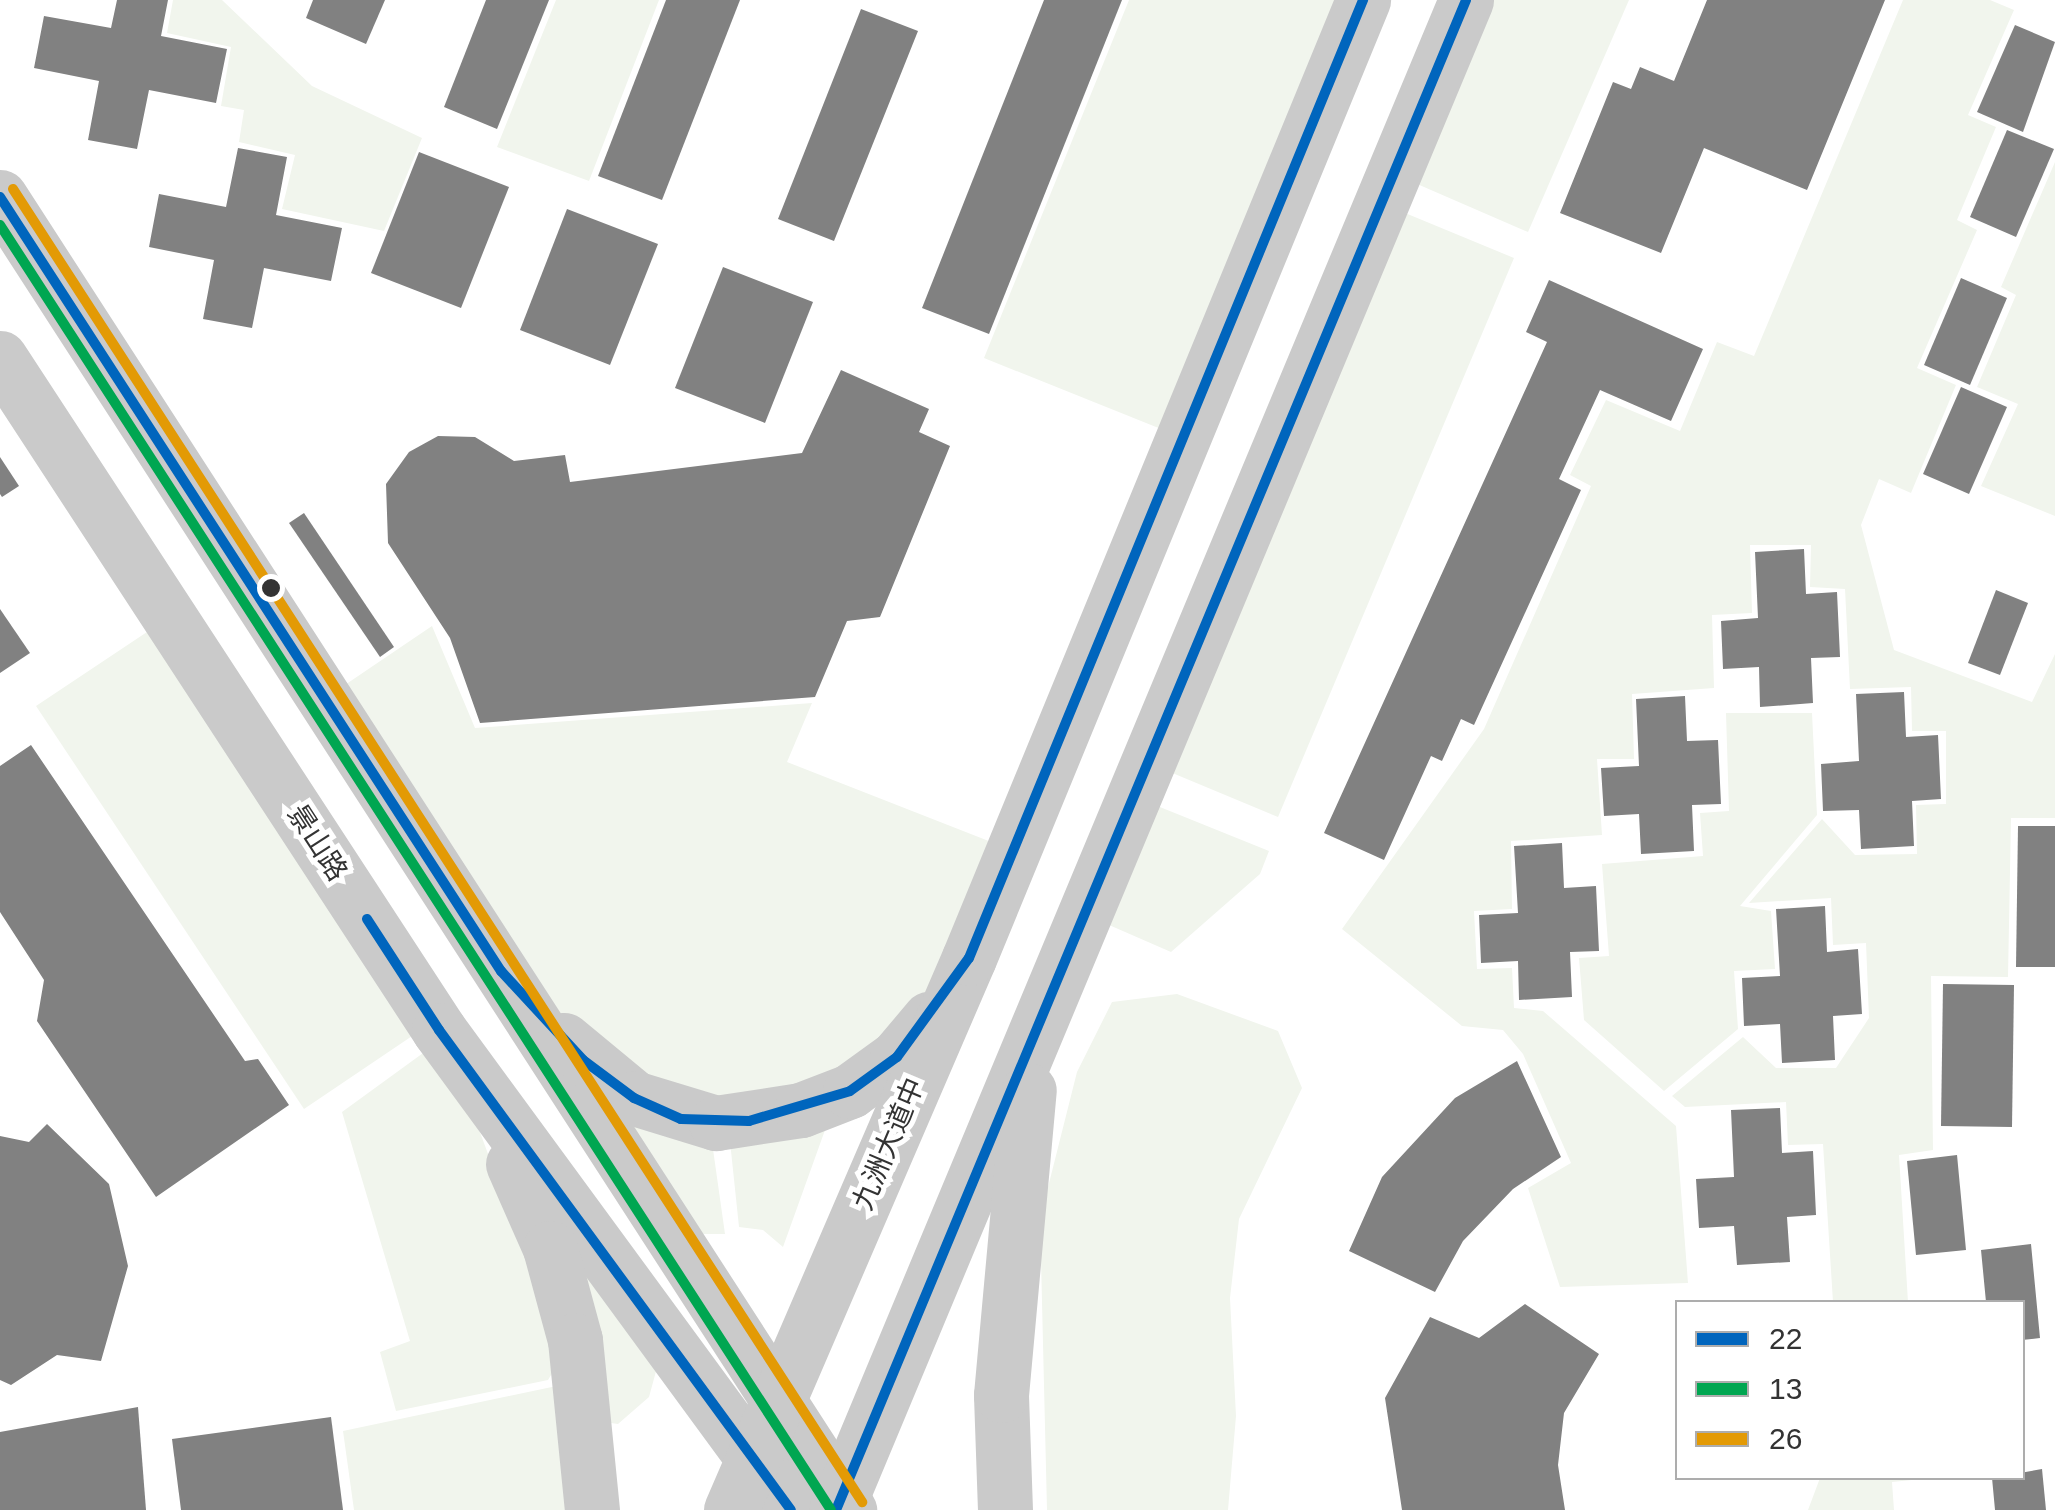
<!DOCTYPE html>
<html>
<head>
<meta charset="utf-8">
<style>
  body { margin:0 }
  #map { position:relative; width:2055px; height:1510px; overflow:hidden; background:#fff; font-family:Arial,"Noto Sans SC",sans-serif }
  div>[style] { position:absolute }
  [style*='--x'] { left:calc(var(--x)*1px); top:calc(var(--y)*1px); width:calc(var(--w)*1px); rotate:calc(var(--a)*1deg) }
  .green>* { inset:0; background:#f1f5ed }
  .building>* { inset:0; background:#818181 }
  .primary>* { height:55px; margin:-27.5px; padding:0 27.5px; transform-origin:27.5px; border-radius:27.5px; background:#cacaca }
  .bus-1>* { height:10px; margin:-5px; padding:0 5px; transform-origin:5px; border-radius:5px; background:#0065bd }
  .bus-2>* { height:10px; margin:-5px; padding:0 5px; transform-origin:5px; border-radius:5px; background:#00a651 }
  .bus-3>* { height:10px; margin:-5px; padding:0 5px; transform-origin:5px; border-radius:5px; background:#e39a05 }
  .dots>* { width:28px; height:28px; translate:-50% -50%; box-sizing:border-box; border:5px solid #fff; border-radius:50% }
  span { translate:-50% -50%; white-space:nowrap; text-align:center; line-height:1.15; -webkit-text-stroke:10px #fff; paint-order:stroke }
  .street-label { font-size:28px; color:#333 }
  .legend { position:absolute; left:1675px; top:1300px; width:350px; height:180px; box-sizing:border-box; background:#fff; border:2px solid #adadad; margin:0; padding:12px 18px; list-style:none; font-size:30px; color:#333 }
  .legend li { display:flex; align-items:center; gap:20px; height:50px }
  .legend b { width:50px; border:2px solid #adadad }
</style>
</head>
<body>
<div id="map">
  <div class="green">
    <div style="clip-path:polygon(173px 0,222px 0,312px 86px,422px 138px,384px 231px,282px 209px,295px 155px,239px 142px,244px 110px,221px 106px,231px 47px,167px 33px)"></div>
    <div style="clip-path:polygon(556px 0,659px 0,589px 181px,497px 147px)"></div>
    <div style="clip-path:polygon(1129px 0,1347px 0,1171px 433px,984px 358px)"></div>
    <div style="clip-path:polygon(1479px 0,1629px 0,1528px 232px,1401px 177px)"></div>
    <div style="clip-path:polygon(1903px 0,1990px 0,2014px 10px,1968px 115px,1996px 127px,1957px 220px,1977px 230px,1917px 368px,1956px 385px,1911px 493px,1879px 479px,1861px 525px,1894px 650px,2032px 702px,2055px 654px,2055px 818px,2011px 818px,2008px 977px,1931px 976px,1933px 1150px,1899px 1155px,1908px 1302px,1833px 1302px,1823px 1144px,1788px 1145px,1786px 1102px,1685px 1107px,1672px 1096px,1743px 1037px,1776px 1068px,1836px 1068px,1869px 1018px,1866px 943px,1833px 945px,1831px 898px,1749px 903px,1822px 819px,1855px 855px,1917px 854px,1916px 805px,1946px 804px,1946px 731px,1912px 731px,1911px 687px,1850px 689px,1845px 589px,1810px 587px,1811px 545px,1750px 545px,1752px 613px,1712px 615px,1714px 688px,1632px 694px,1634px 759px,1597px 759px,1602px 835px,1511px 841px,1512px 909px,1474px 911px,1477px 969px,1512px 968px,1514px 1008px,1543px 1011px,1676px 1126px,1688px 1283px,1560px 1287px,1528px 1188px,1571px 1163px,1523px 1054px,1503px 1030px,1462px 1026px,1342px 929px,1484px 729px,1591px 486px,1570px 475px,1606px 400px,1680px 431px,1717px 342px,1754px 356px)"></div>
    <div style="clip-path:polygon(2055px 162px,2055px 516px,1981px 486px,2018px 404px,1977px 387px,2016px 295px,2001px 287px)"></div>
    <div style="clip-path:polygon(1393px 208px,1514px 258px,1278px 817px,1158px 767px)"></div>
    <div style="clip-path:polygon(156px 626px,424px 1028px,304px 1109px,36px 706px)"></div>
    <div style="clip-path:polygon(432px 626px,475px 728px,812px 703px,787px 762px,1004px 847px,962px 955px,891px 1051px,737px 1115px,640px 1094px,506px 965px,333px 693px)"></div>
    <div style="clip-path:polygon(1726px 713px,1812px 713px,1817px 815px,1740px 906px,1771px 911px,1775px 969px,1734px 971px,1738px 1029px,1664px 1091px,1584px 1020px,1579px 958px,1609px 956px,1602px 864px,1703px 856px,1700px 813px,1729px 811px)"></div>
    <div style="clip-path:polygon(1145px 801px,1269px 851px,1260px 874px,1171px 952px,1093px 918px)"></div>
    <div style="clip-path:polygon(1177px 994px,1278px 1031px,1302px 1088px,1239px 1219px,1230px 1298px,1236px 1416px,1228px 1510px,1047px 1510px,1040px 1219px,1077px 1072px,1112px 1002px)"></div>
    <div style="clip-path:polygon(430px 1048px,478px 1127px,563px 1355px,548px 1380px,396px 1411px,380px 1352px,410px 1341px,342px 1112px)"></div>
    <div style="clip-path:polygon(580px 1064px,710px 1128px,725px 1234px,674px 1234px)"></div>
    <div style="clip-path:polygon(834px 1105px,783px 1247px,763px 1230px,739px 1227px,729px 1132px)"></div>
    <div style="clip-path:polygon(556px 1244px,664px 1342px,649px 1397px,618px 1424px,596px 1421px)"></div>
    <div style="clip-path:polygon(566px 1384px,579px 1510px,354px 1510px,343px 1431px)"></div>
    <div style="clip-path:polygon(1820px 1478px,1912px 1478px,1912px 1480px,1892px 1482px,1894px 1510px,1808px 1510px)"></div>
  </div>
  <div class="building">
    <div style="clip-path:polygon(117px 0,168px 0,161px 36px,227px 49px,216px 103px,149px 90px,137px 149px,88px 140px,99px 81px,34px 68px,44px 16px,111px 28px)"></div>
    <div style="clip-path:polygon(313px 0,385px 0,366px 44px,306px 18px)"></div>
    <div style="clip-path:polygon(486px 0,549px 0,497px 129px,444px 107px)"></div>
    <div style="clip-path:polygon(666px 0,740px 0,662px 200px,598px 176px)"></div>
    <div style="clip-path:polygon(1044px 0,1122px 0,989px 334px,922px 308px)"></div>
    <div style="clip-path:polygon(1707px 0,1885px 0,1807px 190px,1704px 148px,1661px 253px,1560px 213px,1613px 82px,1631px 89px,1640px 67px,1674px 81px)"></div>
    <div style="clip-path:polygon(861px 9px,918px 31px,834px 241px,778px 219px)"></div>
    <div style="clip-path:polygon(2015px 25px,2055px 42px,2023px 132px,1977px 112px)"></div>
    <div style="clip-path:polygon(2007px 130px,2054px 149px,2016px 237px,1970px 217px)"></div>
    <div style="clip-path:polygon(238px 148px,287px 157px,276px 215px,342px 228px,331px 281px,264px 268px,252px 328px,203px 319px,214px 260px,149px 247px,159px 194px,226px 207px)"></div>
    <div style="clip-path:polygon(419px 152px,509px 187px,461px 308px,371px 273px)"></div>
    <div style="clip-path:polygon(567px 209px,658px 244px,610px 365px,520px 330px)"></div>
    <div style="clip-path:polygon(723px 267px,813px 302px,765px 423px,675px 388px)"></div>
    <div style="clip-path:polygon(1961px 278px,2007px 298px,1970px 385px,1924px 365px)"></div>
    <div style="clip-path:polygon(1549px 280px,1703px 349px,1671px 421px,1600px 390px,1559px 479px,1581px 490px,1474px 725px,1461px 719px,1442px 761px,1431px 756px,1384px 860px,1324px 833px,1547px 342px,1526px 332px)"></div>
    <div style="clip-path:polygon(841px 370px,929px 409px,919px 432px,950px 446px,880px 617px,847px 621px,815px 697px,480px 723px,450px 638px,388px 543px,386px 484px,409px 452px,438px 436px,475px 437px,514px 461px,565px 455px,570px 482px,802px 453px)"></div>
    <div style="clip-path:polygon(1961px 387px,2007px 407px,1969px 494px,1923px 474px)"></div>
    <div style="clip-path:polygon(0 457px,19px 486px,2px 497px,0 494px)"></div>
    <div style="clip-path:polygon(304px 513px,394px 647px,380px 657px,289px 523px)"></div>
    <div style="clip-path:polygon(1804px 549px,1806px 594px,1837px 592px,1840px 657px,1811px 658px,1813px 703px,1760px 707px,1759px 667px,1723px 669px,1721px 621px,1758px 618px,1755px 552px)"></div>
    <div style="clip-path:polygon(1996px 590px,2028px 603px,2000px 675px,1968px 663px)"></div>
    <div style="clip-path:polygon(0 609px,30px 653px,0 673px)"></div>
    <div style="clip-path:polygon(1904px 692px,1906px 737px,1938px 735px,1941px 799px,1912px 801px,1914px 846px,1861px 849px,1859px 810px,1823px 811px,1821px 764px,1859px 761px,1856px 694px)"></div>
    <div style="clip-path:polygon(1685px 696px,1687px 741px,1718px 740px,1721px 804px,1692px 805px,1694px 851px,1641px 854px,1639px 814px,1604px 816px,1601px 768px,1639px 766px,1636px 699px)"></div>
    <div style="clip-path:polygon(31px 745px,245px 1061px,258px 1059px,289px 1105px,156px 1197px,37px 1021px,44px 980px,0 912px,0 766px)"></div>
    <div style="clip-path:polygon(2018px 826px,2055px 826px,2055px 967px,2016px 967px)"></div>
    <div style="clip-path:polygon(1562px 843px,1564px 888px,1596px 886px,1599px 951px,1570px 952px,1572px 997px,1519px 1000px,1518px 961px,1481px 963px,1479px 915px,1518px 913px,1514px 846px)"></div>
    <div style="clip-path:polygon(1825px 906px,1827px 952px,1858px 949px,1862px 1014px,1833px 1016px,1835px 1060px,1782px 1063px,1780px 1024px,1744px 1026px,1742px 978px,1780px 976px,1776px 909px)"></div>
    <div style="clip-path:polygon(1943px 984px,2014px 985px,2012px 1127px,1941px 1126px)"></div>
    <div style="clip-path:polygon(1517px 1061px,1561px 1157px,1513px 1189px,1463px 1241px,1435px 1292px,1349px 1251px,1382px 1177px,1455px 1098px)"></div>
    <div style="clip-path:polygon(1780px 1108px,1782px 1153px,1813px 1151px,1816px 1215px,1787px 1217px,1790px 1262px,1737px 1265px,1734px 1226px,1699px 1228px,1696px 1179px,1734px 1177px,1731px 1110px)"></div>
    <div style="clip-path:polygon(47px 1124px,109px 1184px,128px 1266px,101px 1361px,57px 1355px,11px 1385px,0 1380px,0 1136px,29px 1142px)"></div>
    <div style="clip-path:polygon(1957px 1155px,1966px 1250px,1916px 1255px,1907px 1161px)"></div>
    <div style="clip-path:polygon(2031px 1244px,2040px 1338px,2022px 1340px,2022px 1302px,1986px 1302px,1981px 1250px)"></div>
    <div style="clip-path:polygon(1525px 1304px,1599px 1354px,1564px 1413px,1558px 1465px,1565px 1510px,1402px 1510px,1385px 1398px,1430px 1317px,1479px 1338px)"></div>
    <div style="clip-path:polygon(138px 1407px,146px 1510px,0 1510px,0 1432px)"></div>
    <div style="clip-path:polygon(331px 1417px,343px 1510px,181px 1510px,172px 1439px)"></div>
    <div style="clip-path:polygon(2042px 1469px,2046px 1510px,1995px 1510px,1992px 1478px)"></div>
  </div>
  <div class="primary">
    <div style="--x:0;--y:197;--w:1564;--a:57.11"></div>
    <div style="--x:0;--y:358;--w:803;--a:56.84"></div>
    <div style="--x:439;--y:1030;--w:595;--a:53.75"></div>
    <div style="--x:564;--y:1040;--w:91;--a:39.6"></div>
    <div style="--x:634;--y:1098;--w:86;--a:17"></div>
    <div style="--x:716;--y:1123;--w:86;--a:-8.7"></div>
    <div style="--x:801;--y:1110;--w:53;--a:-21.2"></div>
    <div style="--x:850;--y:1091;--w:58;--a:-35.9"></div>
    <div style="--x:897;--y:1057;--w:50;--a:-49.9"></div>
    <div style="--x:513;--y:1164;--w:92;--a:66.2"></div>
    <div style="--x:550;--y:1248;--w:95;--a:74.8"></div>
    <div style="--x:575;--y:1340;--w:171;--a:84.3"></div>
    <div style="--x:731;--y:1510;--w:601;--a:-66.68"></div>
    <div style="--x:969;--y:958;--w:1036;--a:-67.64"></div>
    <div style="--x:836;--y:1510;--w:1636;--a:-67.35"></div>
    <div style="--x:1005;--y:1510;--w:115;--a:-92"></div>
    <div style="--x:1001;--y:1395;--w:306;--a:-84.8"></div>
  </div>
  <div class="bus-1">
    <div style="--x:0;--y:197;--w:922;--a:57.09"></div>
    <div style="--x:501;--y:971;--w:121;--a:47.3"></div>
    <div style="--x:583;--y:1060;--w:64;--a:36.7"></div>
    <div style="--x:634;--y:1098;--w:51;--a:24.1"></div>
    <div style="--x:681;--y:1119;--w:68;--a:1.7"></div>
    <div style="--x:749;--y:1121;--w:105;--a:-16.5"></div>
    <div style="--x:850;--y:1091;--w:58;--a:-35.9"></div>
    <div style="--x:897;--y:1057;--w:122;--a:-54"></div>
    <div style="--x:969;--y:958;--w:1036;--a:-67.64"></div>
    <div style="--x:367;--y:919;--w:132;--a:57"></div>
    <div style="--x:439;--y:1030;--w:595;--a:53.75"></div>
    <div style="--x:836;--y:1510;--w:1636;--a:-67.35"></div>
  </div>
  <div class="bus-2">
    <div style="--x:0;--y:225;--w:1530;--a:57.11"></div>
  </div>
  <div class="bus-3">
    <div style="--x:13;--y:189;--w:1564;--a:57.11"></div>
  </div>
  <div class="dots">
    <div style="left:271px;top:588px;background:#333"></div>
  </div>
  <div class="street-label">
    <span style="left:317px;top:843px;rotate:57deg">景山路</span>
    <span style="left:889px;top:1144px;rotate:-67deg">九洲大道中</span>
  </div>
  <ul class="legend">
  <li><b style="height:12px;background:#0065bd"></b>22</li>
  <li><b style="height:12px;background:#00a651"></b>13</li>
  <li><b style="height:12px;background:#e39a05"></b>26</li>
  </ul>
</div>
</body>
</html>
